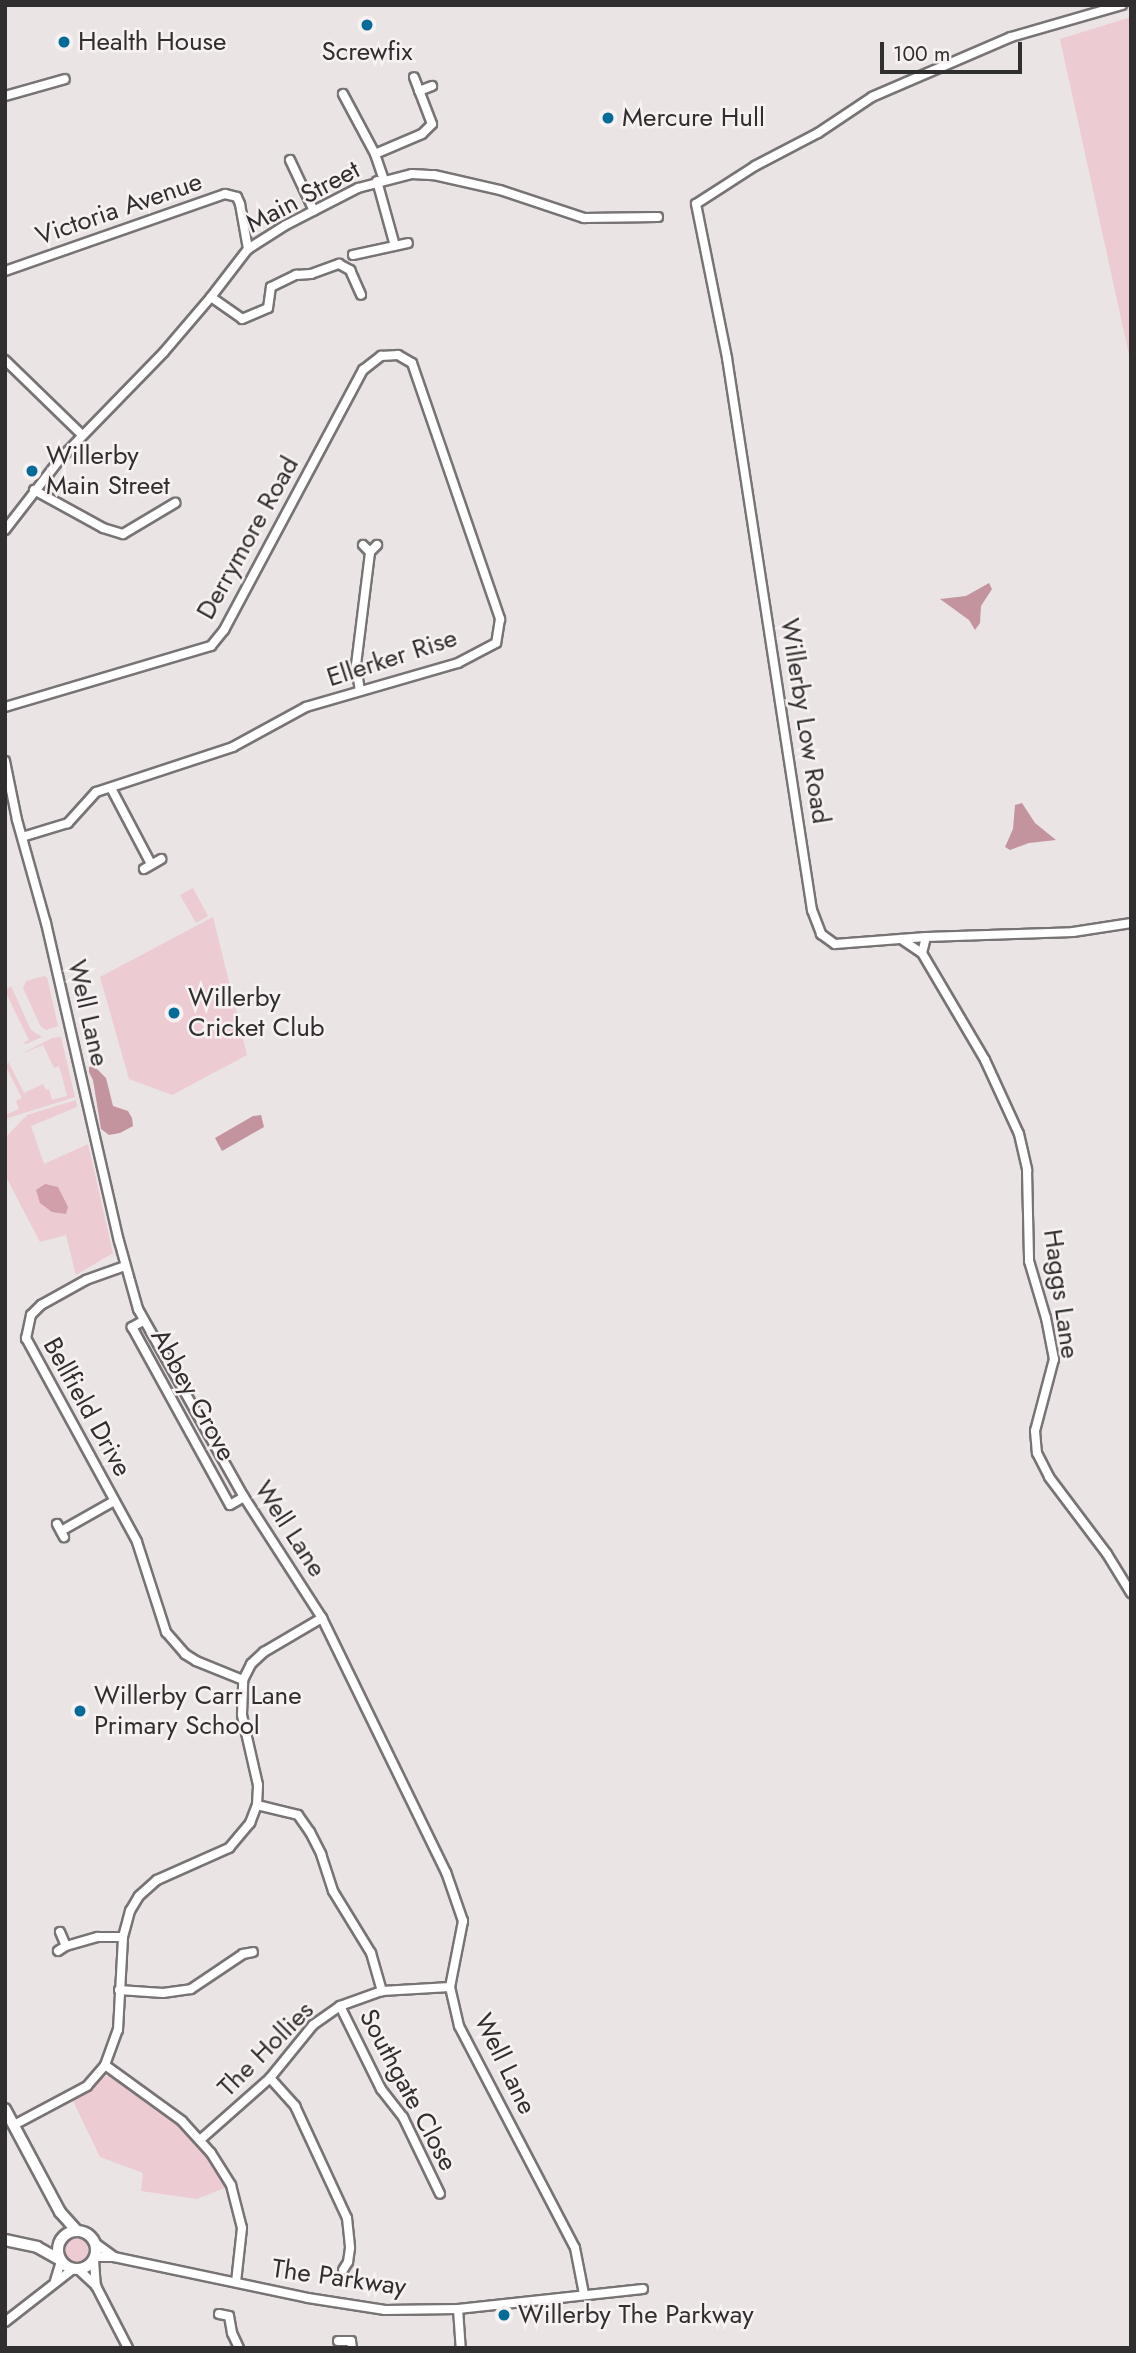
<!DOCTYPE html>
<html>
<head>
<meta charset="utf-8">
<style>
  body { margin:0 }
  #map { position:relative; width:1136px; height:2353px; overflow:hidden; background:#eae4e5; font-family:Jost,sans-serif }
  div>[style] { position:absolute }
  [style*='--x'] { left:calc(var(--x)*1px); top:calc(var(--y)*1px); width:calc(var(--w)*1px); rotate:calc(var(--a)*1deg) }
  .green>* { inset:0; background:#eccbd2 }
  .round { border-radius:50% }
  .forest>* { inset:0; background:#c3939e }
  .water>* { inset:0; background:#d09faa }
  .roads { filter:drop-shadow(2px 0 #787374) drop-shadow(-2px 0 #787374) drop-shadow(0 2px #787374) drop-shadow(0 -2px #787374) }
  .minor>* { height:8px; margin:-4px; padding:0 4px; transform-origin:4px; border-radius:4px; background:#fff }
  .tertiary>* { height:10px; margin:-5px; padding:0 5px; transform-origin:5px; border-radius:5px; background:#fff }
  .tertiary>.ring { margin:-5px; padding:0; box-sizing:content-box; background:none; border:10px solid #fff; border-radius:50% }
  .dots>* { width:19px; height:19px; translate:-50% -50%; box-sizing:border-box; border:4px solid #f7f1f2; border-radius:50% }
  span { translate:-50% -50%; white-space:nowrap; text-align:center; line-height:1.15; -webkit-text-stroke:5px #f7f1f2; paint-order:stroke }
  .poi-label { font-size:26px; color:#302e2e }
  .left { translate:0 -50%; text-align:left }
  .street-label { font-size:26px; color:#302e2e }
  .frame { position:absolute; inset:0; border:7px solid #302e2e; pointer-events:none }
  .scale { position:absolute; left:880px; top:42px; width:142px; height:32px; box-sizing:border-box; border:4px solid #302e2e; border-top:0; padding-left:9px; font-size:21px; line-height:24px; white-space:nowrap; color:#302e2e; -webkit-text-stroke:5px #f7f1f2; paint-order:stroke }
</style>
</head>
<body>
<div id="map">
  <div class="green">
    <div style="clip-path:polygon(1131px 17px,1131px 364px,1060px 39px)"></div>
    <div style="clip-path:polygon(193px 888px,208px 916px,196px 923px,180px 895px)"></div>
    <div style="clip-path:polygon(213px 917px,247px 1055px,172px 1095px,129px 1079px,100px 977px)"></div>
    <div style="clip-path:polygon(44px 976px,47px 977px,58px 1026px,46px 1030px,41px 1027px,23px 988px,26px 981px)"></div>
    <div style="clip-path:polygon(11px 986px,31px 1030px,42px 1037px,26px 1044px,23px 1043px,29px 1040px,5px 991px)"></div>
    <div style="clip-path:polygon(61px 1037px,75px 1097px,5px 1119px,5px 1115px,19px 1109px,16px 1101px,22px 1098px,5px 1065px,13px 1059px,9px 1063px,24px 1093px,43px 1084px,46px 1090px,49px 1089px,52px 1100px,67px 1096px,60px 1069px,59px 1066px,54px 1068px,43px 1045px,21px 1054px,52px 1038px)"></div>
    <div style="clip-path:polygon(76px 1100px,77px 1107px,31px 1126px,44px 1164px,88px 1144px,113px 1253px,76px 1275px,66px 1235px,40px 1242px,5px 1175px,5px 1138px,27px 1115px)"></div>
    <div style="clip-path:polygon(111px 2075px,165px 2112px,189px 2133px,217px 2168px,227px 2187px,197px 2199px,141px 2191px,143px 2173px,100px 2157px,73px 2101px,101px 2078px)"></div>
    <div class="round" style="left:63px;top:2237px;width:26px;height:26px"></div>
  </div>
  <div class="forest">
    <div style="clip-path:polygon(989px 583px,992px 589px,981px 606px,980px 623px,975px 630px,969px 620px,940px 599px,966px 596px)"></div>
    <div style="clip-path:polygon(1022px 803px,1035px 823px,1056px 840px,1029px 843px,1010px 850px,1005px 847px,1013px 829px,1015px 805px)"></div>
    <div style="clip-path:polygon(94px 1066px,106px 1078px,113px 1106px,128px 1111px,132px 1118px,133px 1126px,120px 1133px,109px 1135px,101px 1129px,93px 1080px,89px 1072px,89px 1067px)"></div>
    <div style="clip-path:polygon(261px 1115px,264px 1127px,222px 1151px,215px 1138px,253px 1116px)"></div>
  </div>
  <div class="water">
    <div style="clip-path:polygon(45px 1184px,58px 1187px,68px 1207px,66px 1214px,52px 1212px,40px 1203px,36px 1190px)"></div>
  </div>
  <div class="roads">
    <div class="minor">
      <div style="--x:1122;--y:5;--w:116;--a:163.9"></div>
      <div style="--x:1011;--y:37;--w:151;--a:156.7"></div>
      <div style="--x:872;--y:97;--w:65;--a:146.3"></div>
      <div style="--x:818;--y:133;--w:71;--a:152.4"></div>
      <div style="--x:755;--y:166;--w:70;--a:147.2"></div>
      <div style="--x:696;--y:204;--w:157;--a:78.6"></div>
      <div style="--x:727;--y:358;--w:559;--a:81.25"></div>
      <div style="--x:812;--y:910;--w:26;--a:69"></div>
      <div style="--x:821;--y:934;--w:17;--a:36"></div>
      <div style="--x:835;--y:944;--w:91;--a:-4.4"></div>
      <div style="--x:926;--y:937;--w:147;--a:-1.9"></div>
      <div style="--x:1073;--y:932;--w:59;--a:-8.8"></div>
      <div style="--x:419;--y:91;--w:14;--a:-21"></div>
      <div style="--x:343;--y:94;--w:68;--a:61.9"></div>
      <div style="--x:375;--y:154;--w:28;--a:71"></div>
      <div style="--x:5;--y:96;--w:62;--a:-15.8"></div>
      <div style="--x:375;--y:154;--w:51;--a:-23.1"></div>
      <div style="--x:422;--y:134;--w:14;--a:-45"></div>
      <div style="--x:432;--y:124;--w:50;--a:-111"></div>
      <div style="--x:290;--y:160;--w:56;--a:64.8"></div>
      <div style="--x:377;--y:181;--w:67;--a:74.5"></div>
      <div style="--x:353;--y:255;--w:56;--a:-12.3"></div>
      <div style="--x:5;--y:271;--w:233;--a:-19.3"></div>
      <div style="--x:225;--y:194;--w:12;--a:14"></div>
      <div style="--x:237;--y:197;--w:8;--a:67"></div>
      <div style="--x:240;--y:204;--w:46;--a:79.9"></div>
      <div style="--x:211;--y:297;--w:38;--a:35"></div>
      <div style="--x:242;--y:319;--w:28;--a:-23"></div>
      <div style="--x:268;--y:308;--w:21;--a:-82"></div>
      <div style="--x:271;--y:287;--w:28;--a:-26"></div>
      <div style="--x:296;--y:275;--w:15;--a:-4"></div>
      <div style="--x:311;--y:274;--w:30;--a:-20"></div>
      <div style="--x:339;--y:264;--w:13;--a:29"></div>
      <div style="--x:350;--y:270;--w:27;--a:66"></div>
      <div style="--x:5;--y:360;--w:106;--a:44.2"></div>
      <div style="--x:34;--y:490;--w:79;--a:28.8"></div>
      <div style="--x:103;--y:528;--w:21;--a:17"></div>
      <div style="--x:123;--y:534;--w:61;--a:-30.8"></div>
      <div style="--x:5;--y:530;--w:90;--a:-52.2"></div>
      <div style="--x:60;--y:459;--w:149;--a:-45.8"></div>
      <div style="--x:164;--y:352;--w:72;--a:-49.5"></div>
      <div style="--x:211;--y:297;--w:61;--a:-52.4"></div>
      <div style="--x:248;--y:249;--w:45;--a:-32.3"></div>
      <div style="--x:286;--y:225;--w:81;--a:-27.2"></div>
      <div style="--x:358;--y:188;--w:56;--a:-14.5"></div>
      <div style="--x:412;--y:174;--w:22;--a:3"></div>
      <div style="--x:434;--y:175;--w:68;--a:12.8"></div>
      <div style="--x:500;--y:190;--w:89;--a:18.4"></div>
      <div style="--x:584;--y:218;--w:74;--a:-0.8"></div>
      <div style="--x:363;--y:545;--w:10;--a:45"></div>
      <div style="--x:370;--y:552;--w:10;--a:-45"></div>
      <div style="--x:360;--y:691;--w:26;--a:-99"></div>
      <div style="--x:356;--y:665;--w:114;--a:-82.9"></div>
      <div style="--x:5;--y:707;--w:215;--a:-16.5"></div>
      <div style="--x:211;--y:646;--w:21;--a:-51"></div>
      <div style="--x:224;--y:630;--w:295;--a:-61.9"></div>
      <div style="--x:363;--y:370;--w:23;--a:-38"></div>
      <div style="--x:381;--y:356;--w:17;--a:-3"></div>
      <div style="--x:398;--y:355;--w:16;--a:30"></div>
      <div style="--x:412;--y:363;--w:271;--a:71"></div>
      <div style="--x:500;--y:619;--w:24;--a:99"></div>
      <div style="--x:496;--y:643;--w:43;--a:152.2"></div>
      <div style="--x:458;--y:663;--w:158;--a:163.9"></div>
      <div style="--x:306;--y:707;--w:83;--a:151.3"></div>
      <div style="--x:233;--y:747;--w:144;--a:161.8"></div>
      <div style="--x:96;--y:792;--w:42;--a:132.1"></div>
      <div style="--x:68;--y:823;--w:48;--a:163.1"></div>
      <div style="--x:5;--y:761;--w:60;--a:78.5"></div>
      <div style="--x:17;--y:820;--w:107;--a:74.3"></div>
      <div style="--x:46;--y:923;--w:326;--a:77.1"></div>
      <div style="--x:119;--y:1241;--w:71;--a:74.4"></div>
      <div style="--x:138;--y:1309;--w:216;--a:60.6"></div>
      <div style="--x:244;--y:1497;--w:144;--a:57.2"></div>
      <div style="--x:322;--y:1618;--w:283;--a:64"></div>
      <div style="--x:446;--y:1872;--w:52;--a:70.9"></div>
      <div style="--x:463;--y:1921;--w:67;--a:101.1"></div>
      <div style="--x:450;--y:1987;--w:40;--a:77"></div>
      <div style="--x:459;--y:2026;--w:250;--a:62.4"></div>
      <div style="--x:575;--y:2248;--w:47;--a:78.9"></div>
      <div style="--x:111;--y:788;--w:84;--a:62.2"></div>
      <div style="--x:144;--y:869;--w:20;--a:-30"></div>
      <div style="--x:926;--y:937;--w:16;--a:104"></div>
      <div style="--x:922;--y:953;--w:124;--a:59.5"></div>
      <div style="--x:985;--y:1060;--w:81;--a:65.3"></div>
      <div style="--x:1019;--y:1134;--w:37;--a:77"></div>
      <div style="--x:1027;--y:1170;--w:91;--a:88.7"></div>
      <div style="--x:1029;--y:1261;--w:59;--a:73.4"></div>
      <div style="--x:1046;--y:1318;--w:42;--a:79"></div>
      <div style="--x:1054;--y:1359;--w:74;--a:104.8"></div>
      <div style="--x:1035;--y:1431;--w:22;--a:85"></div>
      <div style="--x:1037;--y:1453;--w:27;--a:63"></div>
      <div style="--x:1049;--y:1477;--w:96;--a:53"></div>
      <div style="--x:1107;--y:1554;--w:46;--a:58.4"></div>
      <div style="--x:901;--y:939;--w:25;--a:34"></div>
      <div style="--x:125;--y:1266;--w:41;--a:160.3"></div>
      <div style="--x:86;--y:1280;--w:51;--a:150.9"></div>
      <div style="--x:41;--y:1305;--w:14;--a:135"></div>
      <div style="--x:31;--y:1315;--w:24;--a:102"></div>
      <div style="--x:26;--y:1338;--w:232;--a:61.4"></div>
      <div style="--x:137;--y:1542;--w:95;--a:72.1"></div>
      <div style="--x:166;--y:1632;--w:29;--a:49"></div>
      <div style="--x:185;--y:1654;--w:13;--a:32"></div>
      <div style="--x:196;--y:1661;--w:51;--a:22"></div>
      <div style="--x:143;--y:1321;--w:13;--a:151"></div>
      <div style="--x:132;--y:1327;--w:203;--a:61.2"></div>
      <div style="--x:230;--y:1505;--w:16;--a:-30"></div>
      <div style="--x:57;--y:1524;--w:15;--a:62"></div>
      <div style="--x:61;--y:1531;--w:61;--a:-29.5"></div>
      <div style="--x:257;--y:1805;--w:42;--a:13.7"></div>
      <div style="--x:298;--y:1815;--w:21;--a:55"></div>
      <div style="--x:310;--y:1832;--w:25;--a:63"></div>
      <div style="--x:321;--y:1854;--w:39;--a:72"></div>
      <div style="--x:333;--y:1891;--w:73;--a:58.5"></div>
      <div style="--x:371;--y:1953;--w:40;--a:74"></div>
      <div style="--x:60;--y:1932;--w:15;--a:67"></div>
      <div style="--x:58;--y:1951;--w:9;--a:-32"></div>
      <div style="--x:66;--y:1946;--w:33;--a:-16"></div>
      <div style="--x:98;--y:1937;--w:25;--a:0"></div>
      <div style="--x:119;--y:1990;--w:44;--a:3.9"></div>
      <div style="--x:163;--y:1993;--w:28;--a:-8"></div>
      <div style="--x:191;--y:1989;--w:63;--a:-33.9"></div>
      <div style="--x:243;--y:1954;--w:10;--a:-11"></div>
      <div style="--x:340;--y:2006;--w:93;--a:63.7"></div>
      <div style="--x:381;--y:2089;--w:36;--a:52"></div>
      <div style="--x:403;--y:2117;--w:85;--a:64.3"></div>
      <div style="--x:105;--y:2065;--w:95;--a:36"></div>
      <div style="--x:182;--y:2121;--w:43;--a:47.8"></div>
      <div style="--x:211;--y:2153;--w:38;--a:58"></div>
      <div style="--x:231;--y:2185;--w:44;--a:75.7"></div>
      <div style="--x:242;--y:2228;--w:54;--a:96.3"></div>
      <div style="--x:270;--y:2078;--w:38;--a:48"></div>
      <div style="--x:295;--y:2106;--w:123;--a:65.1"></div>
      <div style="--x:347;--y:2218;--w:30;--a:84"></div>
      <div style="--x:350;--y:2248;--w:14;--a:98"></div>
      <div style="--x:348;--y:2262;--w:9;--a:122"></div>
      <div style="--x:14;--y:2125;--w:83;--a:-28.1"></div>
      <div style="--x:87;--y:2086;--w:28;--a:-49"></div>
      <div style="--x:105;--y:2065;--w:37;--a:-70"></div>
      <div style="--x:118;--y:2030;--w:93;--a:-86.9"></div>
      <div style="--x:123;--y:1937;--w:27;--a:-75"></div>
      <div style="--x:130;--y:1911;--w:17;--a:-59"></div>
      <div style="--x:139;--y:1896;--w:24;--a:-42"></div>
      <div style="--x:157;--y:1880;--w:79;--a:-24"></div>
      <div style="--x:229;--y:1848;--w:33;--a:-50"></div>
      <div style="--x:250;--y:1823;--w:19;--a:-69"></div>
      <div style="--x:257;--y:1805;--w:20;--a:-87"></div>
      <div style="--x:258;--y:1785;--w:72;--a:-102.9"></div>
      <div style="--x:242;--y:1715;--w:35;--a:-88"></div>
      <div style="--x:243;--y:1680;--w:18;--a:-63"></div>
      <div style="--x:251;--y:1664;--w:18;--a:-43"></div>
      <div style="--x:264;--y:1652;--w:67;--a:-30.4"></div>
      <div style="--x:200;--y:2140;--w:94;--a:-41.5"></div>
      <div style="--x:270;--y:2078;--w:68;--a:-50.9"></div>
      <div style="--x:313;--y:2025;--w:33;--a:-35"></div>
      <div style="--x:340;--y:2006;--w:45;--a:-19.7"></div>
      <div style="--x:382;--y:1991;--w:68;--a:-3.4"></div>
      <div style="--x:95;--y:2243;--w:24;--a:36"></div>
      <div style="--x:95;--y:2257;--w:19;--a:0"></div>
      <div style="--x:114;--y:2257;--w:198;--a:11.9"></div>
      <div style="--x:308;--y:2298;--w:78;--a:8.9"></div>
      <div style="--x:385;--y:2310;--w:73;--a:-0.8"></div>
      <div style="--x:458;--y:2309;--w:186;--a:-6.2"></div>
      <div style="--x:94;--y:2260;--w:26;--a:86"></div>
      <div style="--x:96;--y:2286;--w:70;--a:62.7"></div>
      <div style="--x:78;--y:2269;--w:25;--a:43"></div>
      <div style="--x:55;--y:2281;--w:21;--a:-73"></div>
      <div style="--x:458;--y:2309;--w:39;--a:86"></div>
      <div style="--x:219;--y:2314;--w:10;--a:11"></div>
      <div style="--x:229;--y:2316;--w:17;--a:80"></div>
      <div style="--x:232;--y:2333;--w:17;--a:65"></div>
      <div style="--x:5;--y:2322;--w:86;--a:-37.9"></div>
      <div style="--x:338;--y:2341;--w:13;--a:0"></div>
      <div style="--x:351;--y:2341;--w:7;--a:82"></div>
    </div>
    <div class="tertiary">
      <div style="--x:5;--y:2109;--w:117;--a:61.9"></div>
      <div style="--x:60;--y:2212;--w:25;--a:48"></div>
      <div class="ring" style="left:58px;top:2231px;width:28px;height:28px"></div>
      <div style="--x:5;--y:2240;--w:33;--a:12"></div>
      <div style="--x:37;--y:2247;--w:25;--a:29"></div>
    </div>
  </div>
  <div class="dots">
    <div style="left:367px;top:25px;background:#026b98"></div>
    <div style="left:64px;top:42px;background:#026b98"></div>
    <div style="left:608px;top:118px;background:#026b98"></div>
    <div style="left:32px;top:471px;background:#026b98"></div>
    <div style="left:174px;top:1013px;background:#026b98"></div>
    <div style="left:80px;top:1711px;background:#026b98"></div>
    <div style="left:504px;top:2315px;background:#026b98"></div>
  </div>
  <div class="poi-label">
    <span class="left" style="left:78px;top:42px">Health House</span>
    <span style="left:367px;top:52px">Screwfix</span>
    <span class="left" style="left:622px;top:118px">Mercure Hull</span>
    <span class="left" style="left:46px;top:471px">Willerby<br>Main Street</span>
    <span class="left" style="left:188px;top:1013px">Willerby<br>Cricket Club</span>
    <span class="left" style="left:94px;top:1711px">Willerby Carr Lane<br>Primary School</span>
    <span class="left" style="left:518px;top:2315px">Willerby The Parkway</span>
  </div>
  <div class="street-label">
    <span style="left:303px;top:197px;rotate:-28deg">Main Street</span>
    <span style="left:119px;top:209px;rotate:-19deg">Victoria Avenue</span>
    <span style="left:248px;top:538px;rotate:-61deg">Derrymore Road</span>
    <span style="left:392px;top:658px;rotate:-18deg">Ellerker Rise</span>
    <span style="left:805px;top:721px;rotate:81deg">Willerby Low Road</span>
    <span style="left:88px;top:1013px;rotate:77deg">Well Lane</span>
    <span style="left:1061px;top:1294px;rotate:82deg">Haggs Lane</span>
    <span style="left:193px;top:1395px;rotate:61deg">Abbey Grove</span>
    <span style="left:87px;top:1407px;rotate:61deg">Bellfield Drive</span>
    <span style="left:290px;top:1529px;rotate:57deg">Well Lane</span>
    <span style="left:266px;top:2049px;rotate:-45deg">The Hollies</span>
    <span style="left:505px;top:2064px;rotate:64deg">Well Lane</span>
    <span style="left:408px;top:2090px;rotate:62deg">Southgate Close</span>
    <span style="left:339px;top:2278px;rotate:8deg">The Parkway</span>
  </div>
  <div class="frame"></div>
  <div class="scale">100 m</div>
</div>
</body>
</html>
